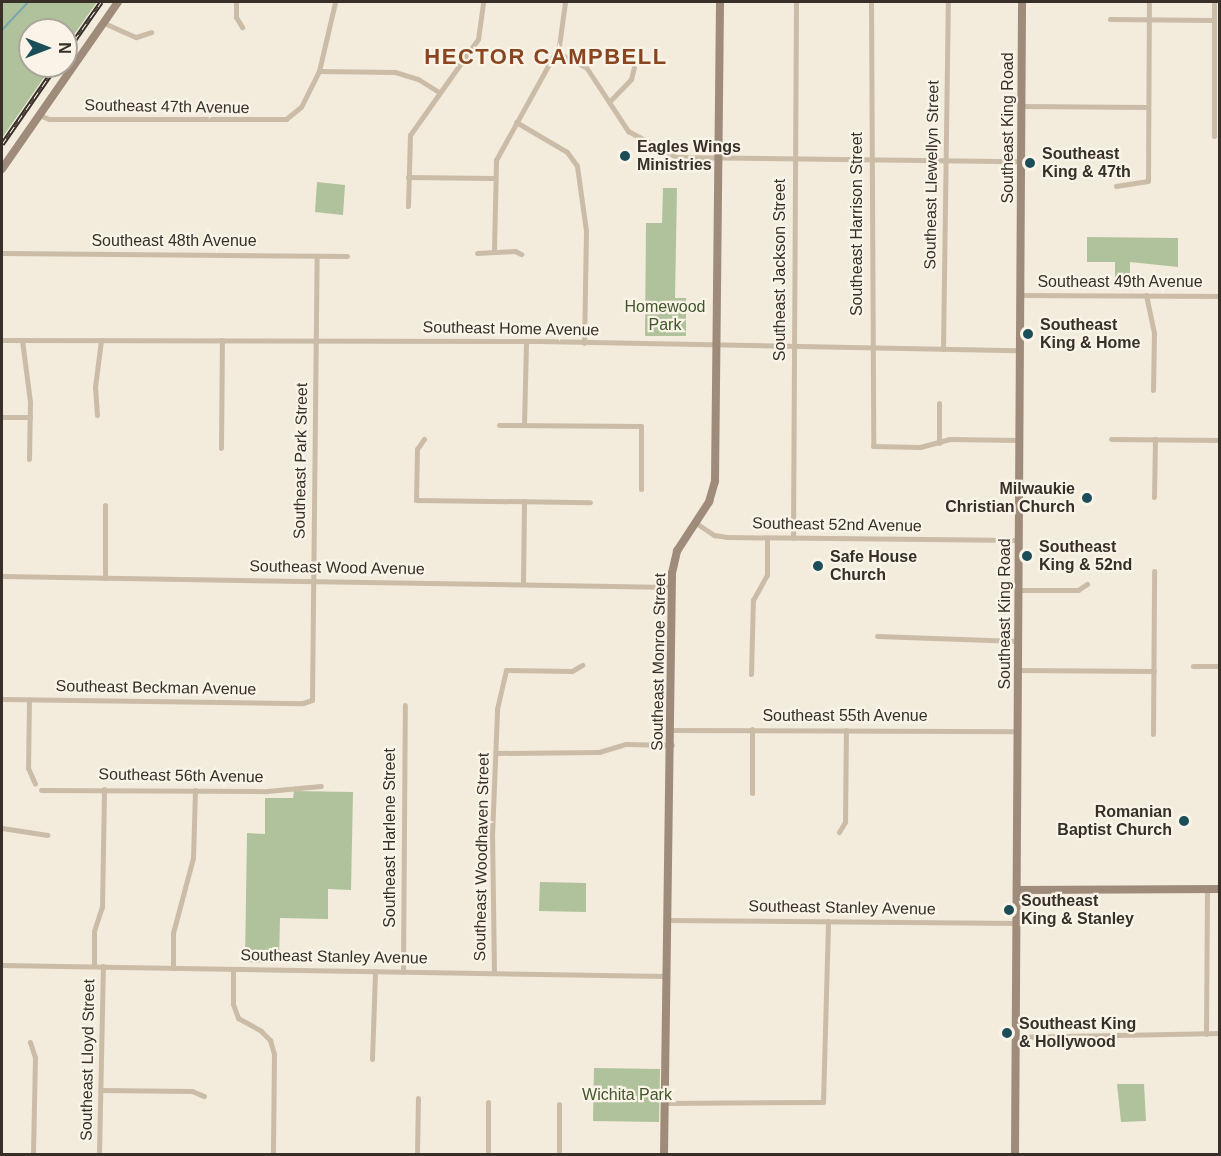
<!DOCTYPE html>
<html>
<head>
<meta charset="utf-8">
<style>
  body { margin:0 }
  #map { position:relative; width:1221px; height:1156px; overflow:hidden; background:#f3ebdc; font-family:Helvetica,sans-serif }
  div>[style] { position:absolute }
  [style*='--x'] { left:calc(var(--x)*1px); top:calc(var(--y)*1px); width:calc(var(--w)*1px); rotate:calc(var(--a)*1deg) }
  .green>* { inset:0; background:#b0c29b }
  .stream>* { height:2px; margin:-1px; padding:0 1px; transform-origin:1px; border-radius:1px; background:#7aa7b0 }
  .street>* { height:5px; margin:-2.5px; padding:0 2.5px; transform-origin:2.5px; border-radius:2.5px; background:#cbbca7 }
  .secondary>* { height:8px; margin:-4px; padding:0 4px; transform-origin:4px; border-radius:4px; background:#9f8b79 }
  .rail>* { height:4.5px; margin-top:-2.25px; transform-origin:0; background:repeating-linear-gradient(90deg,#faf4e8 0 7px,#372f28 0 14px); box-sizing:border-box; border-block:2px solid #372f28 }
  .dots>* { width:16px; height:16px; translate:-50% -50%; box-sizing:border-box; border:3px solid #faf4e8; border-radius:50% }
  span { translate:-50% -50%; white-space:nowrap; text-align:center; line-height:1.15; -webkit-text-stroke:4.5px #faf4e8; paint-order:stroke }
  .street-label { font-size:16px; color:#372f28 }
  .poi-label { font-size:16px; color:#372f28; font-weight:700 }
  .left { translate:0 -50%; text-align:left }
  .right { translate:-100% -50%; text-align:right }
  .park-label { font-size:16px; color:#41562b }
  .district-label { font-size:22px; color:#88451f; font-weight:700; letter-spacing:1.5px }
  .frame { position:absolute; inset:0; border:3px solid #372f28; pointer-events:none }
  .north { position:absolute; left:18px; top:18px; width:60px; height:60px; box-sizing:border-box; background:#faf4e8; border:2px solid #aca59b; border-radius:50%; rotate:90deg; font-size:16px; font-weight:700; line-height:24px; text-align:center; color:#372f28 }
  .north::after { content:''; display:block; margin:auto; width:21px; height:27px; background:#1c4e5a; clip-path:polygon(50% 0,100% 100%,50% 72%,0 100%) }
</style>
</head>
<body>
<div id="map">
  <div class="green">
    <div style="clip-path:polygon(2px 2px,97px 2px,66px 46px,66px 30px,30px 30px,30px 66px,52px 66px,2px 138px)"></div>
    <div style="clip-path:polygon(317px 182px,345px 185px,343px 215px,315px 212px)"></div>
    <div style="clip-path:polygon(663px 188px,677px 188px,675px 298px,686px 298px,686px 336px,645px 336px,646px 223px,662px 223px)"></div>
    <div style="clip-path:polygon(1087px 237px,1178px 238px,1178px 267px,1130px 262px,1130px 285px,1115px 285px,1115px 262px,1087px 262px)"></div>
    <div style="clip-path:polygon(294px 791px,353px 792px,351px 890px,328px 889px,328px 919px,280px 918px,279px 963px,245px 962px,247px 833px,265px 834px,265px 798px,293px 798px)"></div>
    <div style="clip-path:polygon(540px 882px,586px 883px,586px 912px,539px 911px)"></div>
    <div style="clip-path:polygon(594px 1068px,660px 1069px,659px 1122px,593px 1121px)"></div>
    <div style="clip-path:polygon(1144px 1084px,1146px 1121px,1121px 1122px,1117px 1084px)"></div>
  </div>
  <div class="stream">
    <div style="--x:2;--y:30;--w:38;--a:-47"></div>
  </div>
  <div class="street">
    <div style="--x:236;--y:2;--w:15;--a:90"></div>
    <div style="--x:236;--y:17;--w:12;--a:59"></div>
    <div style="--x:871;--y:2;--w:444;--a:89.7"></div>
    <div style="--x:873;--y:446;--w:47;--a:1.2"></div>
    <div style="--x:920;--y:447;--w:30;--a:-15"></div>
    <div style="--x:949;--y:439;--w:70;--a:0.8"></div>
    <div style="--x:1214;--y:2;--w:134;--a:90"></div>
    <div style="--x:1110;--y:19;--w:104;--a:0.6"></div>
    <div style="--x:104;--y:23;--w:35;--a:24"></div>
    <div style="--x:136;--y:37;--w:16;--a:-18"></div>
    <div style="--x:556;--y:52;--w:34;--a:27"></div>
    <div style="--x:586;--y:67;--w:77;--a:56.7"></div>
    <div style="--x:628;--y:131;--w:55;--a:28.4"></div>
    <div style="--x:676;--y:157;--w:345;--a:0.7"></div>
    <div style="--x:319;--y:71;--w:76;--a:0.8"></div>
    <div style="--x:395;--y:72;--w:24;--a:17"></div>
    <div style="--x:418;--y:79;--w:25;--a:32"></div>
    <div style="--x:609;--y:102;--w:32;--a:-46"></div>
    <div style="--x:631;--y:79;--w:12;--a:-76"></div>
    <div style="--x:1021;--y:106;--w:127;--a:0.5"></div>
    <div style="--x:39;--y:115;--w:11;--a:22"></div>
    <div style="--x:49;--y:119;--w:237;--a:0"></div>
    <div style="--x:286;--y:119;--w:19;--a:-39"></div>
    <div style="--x:301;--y:107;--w:40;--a:-63.4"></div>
    <div style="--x:319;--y:71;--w:71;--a:-76.9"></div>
    <div style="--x:516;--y:122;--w:59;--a:30.5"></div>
    <div style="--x:567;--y:152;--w:17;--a:54"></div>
    <div style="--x:577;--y:166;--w:66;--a:82.1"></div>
    <div style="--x:586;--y:231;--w:112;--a:91"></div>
    <div style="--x:408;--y:177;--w:85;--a:0.7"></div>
    <div style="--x:1116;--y:186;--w:32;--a:-9"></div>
    <div style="--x:1148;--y:181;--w:179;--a:-89.7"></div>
    <div style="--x:408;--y:206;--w:71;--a:-88.4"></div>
    <div style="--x:410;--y:135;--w:118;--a:-54.7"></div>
    <div style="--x:478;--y:39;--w:37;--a:-82"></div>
    <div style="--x:494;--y:250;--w:90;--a:-88.7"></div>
    <div style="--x:496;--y:160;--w:130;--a:-61.1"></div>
    <div style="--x:559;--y:46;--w:44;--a:-82.2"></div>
    <div style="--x:2;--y:253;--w:345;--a:0.5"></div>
    <div style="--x:477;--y:253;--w:38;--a:-3"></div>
    <div style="--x:515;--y:251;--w:7;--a:27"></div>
    <div style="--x:1021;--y:295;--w:199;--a:0.3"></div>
    <div style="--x:1146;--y:295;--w:39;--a:78"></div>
    <div style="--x:1154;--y:333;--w:57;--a:91"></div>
    <div style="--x:2;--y:340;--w:537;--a:0.11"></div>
    <div style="--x:539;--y:341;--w:481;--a:1.1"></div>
    <div style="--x:22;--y:340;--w:63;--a:82.6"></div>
    <div style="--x:30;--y:402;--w:57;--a:91"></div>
    <div style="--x:943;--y:349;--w:347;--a:-89.2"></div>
    <div style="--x:939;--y:403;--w:40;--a:90"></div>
    <div style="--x:97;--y:415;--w:28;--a:-94"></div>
    <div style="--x:95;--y:387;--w:47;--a:-82.7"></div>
    <div style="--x:2;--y:417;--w:28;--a:0"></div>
    <div style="--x:499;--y:425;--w:142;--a:0.4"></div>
    <div style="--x:641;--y:426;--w:63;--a:90"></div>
    <div style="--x:524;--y:425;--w:84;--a:-88.6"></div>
    <div style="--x:424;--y:439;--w:12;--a:125"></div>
    <div style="--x:417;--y:449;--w:51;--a:91.1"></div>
    <div style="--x:416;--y:500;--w:174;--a:0.7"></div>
    <div style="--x:1111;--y:439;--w:109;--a:0.5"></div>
    <div style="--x:221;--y:448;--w:108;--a:-89.5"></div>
    <div style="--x:1154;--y:497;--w:58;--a:-89"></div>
    <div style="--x:105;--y:505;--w:73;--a:90"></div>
    <div style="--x:696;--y:523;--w:22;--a:34"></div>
    <div style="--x:714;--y:535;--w:13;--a:9"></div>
    <div style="--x:727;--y:537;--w:292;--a:0.6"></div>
    <div style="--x:793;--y:538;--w:536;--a:-89.68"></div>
    <div style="--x:2;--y:576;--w:670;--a:0.94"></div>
    <div style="--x:523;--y:584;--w:83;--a:-89.3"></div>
    <div style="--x:1018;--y:590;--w:60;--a:0"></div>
    <div style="--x:1078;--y:590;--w:11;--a:-34"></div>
    <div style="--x:877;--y:636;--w:141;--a:2"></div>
    <div style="--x:1193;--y:666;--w:27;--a:0"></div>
    <div style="--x:1018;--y:670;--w:136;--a:0.4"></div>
    <div style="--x:751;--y:674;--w:74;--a:-88.5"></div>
    <div style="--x:753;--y:600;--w:29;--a:-61"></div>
    <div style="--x:767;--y:575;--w:37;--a:-90"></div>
    <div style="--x:2;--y:699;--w:301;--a:0.8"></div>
    <div style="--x:303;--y:703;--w:9;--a:-18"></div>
    <div style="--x:312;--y:700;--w:444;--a:-89.4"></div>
    <div style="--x:29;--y:699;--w:69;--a:90.8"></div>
    <div style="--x:28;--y:768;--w:17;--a:66"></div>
    <div style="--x:752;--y:729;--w:64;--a:90"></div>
    <div style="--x:672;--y:730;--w:346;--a:0.2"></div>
    <div style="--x:1153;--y:734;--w:163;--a:-89.6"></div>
    <div style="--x:496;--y:753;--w:103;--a:-0.6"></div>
    <div style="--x:599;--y:752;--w:28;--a:-17"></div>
    <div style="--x:626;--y:744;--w:46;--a:1.2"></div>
    <div style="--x:41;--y:790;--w:226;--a:0.3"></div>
    <div style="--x:267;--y:791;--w:54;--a:-5.3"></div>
    <div style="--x:2;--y:828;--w:46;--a:8.8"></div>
    <div style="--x:839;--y:832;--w:12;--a:-59"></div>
    <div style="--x:845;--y:822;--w:92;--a:-89.4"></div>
    <div style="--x:668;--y:920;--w:349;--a:0.5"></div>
    <div style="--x:2;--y:965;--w:664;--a:0.95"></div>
    <div style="--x:94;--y:965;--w:34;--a:-90"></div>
    <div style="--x:94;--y:931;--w:25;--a:-72"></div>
    <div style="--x:102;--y:907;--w:118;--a:-89"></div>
    <div style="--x:173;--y:968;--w:35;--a:-90"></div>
    <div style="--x:173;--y:933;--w:78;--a:-75.1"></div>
    <div style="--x:193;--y:858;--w:68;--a:-88.3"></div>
    <div style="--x:233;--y:969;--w:35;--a:90"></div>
    <div style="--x:233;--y:1004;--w:15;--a:70"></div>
    <div style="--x:238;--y:1018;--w:26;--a:29"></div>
    <div style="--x:261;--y:1031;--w:13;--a:45"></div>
    <div style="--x:270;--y:1040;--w:15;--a:74"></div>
    <div style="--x:274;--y:1054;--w:100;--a:90.6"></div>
    <div style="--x:403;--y:972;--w:267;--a:-89.6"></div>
    <div style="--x:494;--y:973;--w:137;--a:-90.8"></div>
    <div style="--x:492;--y:836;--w:127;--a:-87.7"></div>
    <div style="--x:497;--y:709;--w:40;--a:-77"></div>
    <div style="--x:506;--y:670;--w:66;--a:0.9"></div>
    <div style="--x:572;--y:671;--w:12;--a:-31"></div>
    <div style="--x:1206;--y:1034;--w:145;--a:-89.6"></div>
    <div style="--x:1015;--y:1037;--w:205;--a:-1.1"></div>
    <div style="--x:30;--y:1042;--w:16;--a:72"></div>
    <div style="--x:35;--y:1057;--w:97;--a:91.2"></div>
    <div style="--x:372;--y:1059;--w:88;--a:-88"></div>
    <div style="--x:101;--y:1090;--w:91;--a:0.6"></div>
    <div style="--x:192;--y:1091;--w:13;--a:23"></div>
    <div style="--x:665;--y:1103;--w:158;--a:-0.4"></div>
    <div style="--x:823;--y:1102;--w:181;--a:-88.4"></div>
    <div style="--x:99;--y:1154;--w:188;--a:-88.8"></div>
    <div style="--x:417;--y:1154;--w:56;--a:-89"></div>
    <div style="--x:488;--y:1154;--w:52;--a:-90"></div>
    <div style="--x:559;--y:1154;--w:50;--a:-90"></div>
  </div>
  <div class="secondary">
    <div style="--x:2;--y:169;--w:203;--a:-55.2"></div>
    <div style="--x:1017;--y:890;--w:203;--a:-0.3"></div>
    <div style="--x:664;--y:1154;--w:581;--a:-89.21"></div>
    <div style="--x:672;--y:573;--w:23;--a:-77"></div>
    <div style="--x:677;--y:551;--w:59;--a:-56.9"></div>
    <div style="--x:709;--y:502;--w:22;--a:-74"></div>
    <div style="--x:715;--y:481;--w:479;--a:-89.4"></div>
    <div style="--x:1015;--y:1154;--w:1152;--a:-89.65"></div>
  </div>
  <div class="rail">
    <div style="--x:66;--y:52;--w:61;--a:-55"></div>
    <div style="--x:2;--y:144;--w:95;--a:-55.3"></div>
  </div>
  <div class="dots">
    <div style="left:625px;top:156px;background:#1c4e5a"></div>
    <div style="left:1030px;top:163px;background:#1c4e5a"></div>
    <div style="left:1028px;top:334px;background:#1c4e5a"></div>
    <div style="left:1087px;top:498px;background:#1c4e5a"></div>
    <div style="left:1027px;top:556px;background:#1c4e5a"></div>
    <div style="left:818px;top:566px;background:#1c4e5a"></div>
    <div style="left:1184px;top:821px;background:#1c4e5a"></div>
    <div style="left:1009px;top:910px;background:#1c4e5a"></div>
    <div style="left:1007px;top:1033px;background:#1c4e5a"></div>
  </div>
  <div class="street-label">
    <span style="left:167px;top:107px;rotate:1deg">Southeast 47th Avenue</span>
    <span style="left:1008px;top:128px;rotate:-90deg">Southeast King Road</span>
    <span style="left:932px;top:175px;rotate:-89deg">Southeast Llewellyn Street</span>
    <span style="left:857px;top:224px;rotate:-90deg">Southeast Harrison Street</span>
    <span style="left:174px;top:241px">Southeast 48th Avenue</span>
    <span style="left:780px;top:270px;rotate:-90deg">Southeast Jackson Street</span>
    <span style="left:1120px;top:282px">Southeast 49th Avenue</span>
    <span style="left:511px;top:329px;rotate:1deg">Southeast Home Avenue</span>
    <span style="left:301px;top:461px;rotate:-89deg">Southeast Park Street</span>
    <span style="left:837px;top:525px;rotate:1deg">Southeast 52nd Avenue</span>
    <span style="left:337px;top:568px;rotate:1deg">Southeast Wood Avenue</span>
    <span style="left:1005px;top:614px;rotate:-90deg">Southeast King Road</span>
    <span style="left:659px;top:662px;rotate:-89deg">Southeast Monroe Street</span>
    <span style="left:156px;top:688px;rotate:1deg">Southeast Beckman Avenue</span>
    <span style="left:845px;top:716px">Southeast 55th Avenue</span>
    <span style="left:181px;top:776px;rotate:1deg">Southeast 56th Avenue</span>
    <span style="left:390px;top:838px;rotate:-90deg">Southeast Harlene Street</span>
    <span style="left:482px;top:857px;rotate:-89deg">Southeast Woodhaven Street</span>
    <span style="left:842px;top:908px;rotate:1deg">Southeast Stanley Avenue</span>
    <span style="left:334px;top:957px;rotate:1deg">Southeast Stanley Avenue</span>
    <span style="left:88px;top:1060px;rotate:-89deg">Southeast Lloyd Street</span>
  </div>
  <div class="poi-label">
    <span class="left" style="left:637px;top:156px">Eagles Wings<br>Ministries</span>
    <span class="left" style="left:1042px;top:163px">Southeast<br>King &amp; 47th</span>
    <span class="left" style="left:1040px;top:334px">Southeast<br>King &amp; Home</span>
    <span class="right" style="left:1075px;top:498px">Milwaukie<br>Christian Church</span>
    <span class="left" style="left:1039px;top:556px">Southeast<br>King &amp; 52nd</span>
    <span class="left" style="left:830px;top:566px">Safe House<br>Church</span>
    <span class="right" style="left:1172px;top:821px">Romanian<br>Baptist Church</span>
    <span class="left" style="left:1021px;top:910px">Southeast<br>King &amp; Stanley</span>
    <span class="left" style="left:1019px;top:1033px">Southeast King<br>&amp; Hollywood</span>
  </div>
  <div class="park-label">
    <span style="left:665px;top:316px">Homewood<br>Park</span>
    <span style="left:627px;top:1095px">Wichita Park</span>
  </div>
  <div class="district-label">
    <span style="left:546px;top:57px">HECTOR CAMPBELL</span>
  </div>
  <div class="frame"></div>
  <div class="north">N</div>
</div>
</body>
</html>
